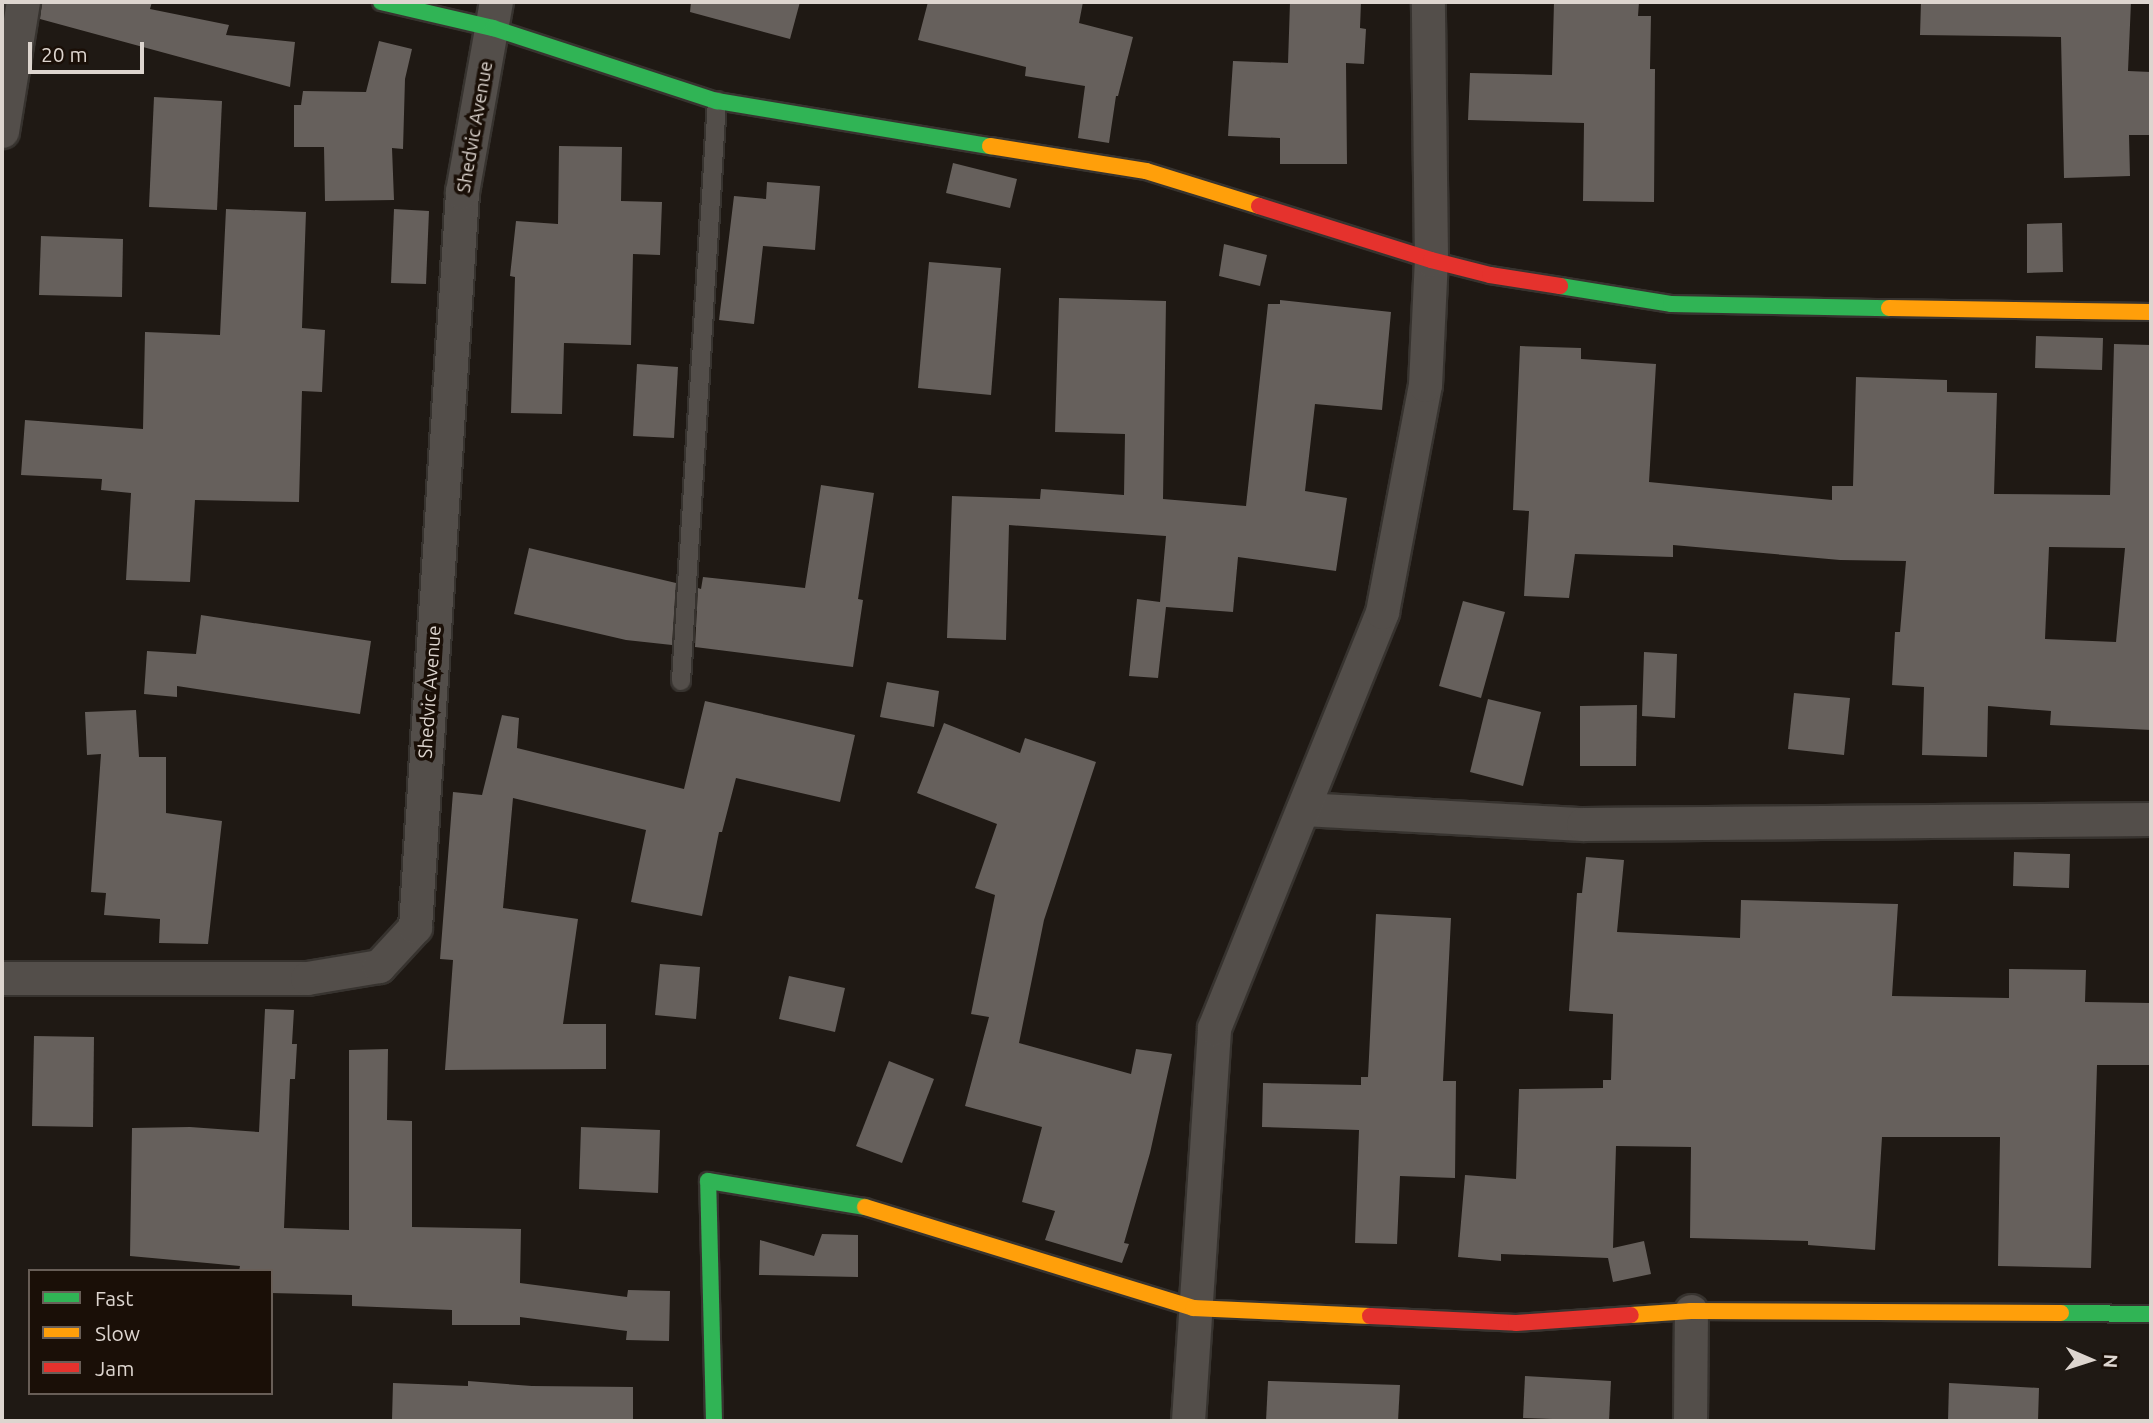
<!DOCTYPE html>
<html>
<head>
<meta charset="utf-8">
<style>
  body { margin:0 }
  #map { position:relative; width:2153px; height:1423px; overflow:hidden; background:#1f1914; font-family:Ubuntu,sans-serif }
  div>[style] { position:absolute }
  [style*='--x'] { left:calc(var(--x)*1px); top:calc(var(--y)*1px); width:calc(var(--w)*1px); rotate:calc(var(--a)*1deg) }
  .building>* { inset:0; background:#66605c }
  .roads { filter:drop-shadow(2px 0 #37332f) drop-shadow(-2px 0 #37332f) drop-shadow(0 2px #37332f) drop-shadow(0 -2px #37332f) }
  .lane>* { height:18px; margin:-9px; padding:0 9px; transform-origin:9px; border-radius:9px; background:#534e4a }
  .street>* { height:33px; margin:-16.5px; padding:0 16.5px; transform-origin:16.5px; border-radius:16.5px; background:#534e4a }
  .fast>* { height:16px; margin:-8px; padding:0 8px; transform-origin:8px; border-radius:8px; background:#30b455 }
  .slow>* { height:16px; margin:-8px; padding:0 8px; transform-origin:8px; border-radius:8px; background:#ff9f0a }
  .jam>* { height:16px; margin:-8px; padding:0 8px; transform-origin:8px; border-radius:8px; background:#e5322d }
  span { translate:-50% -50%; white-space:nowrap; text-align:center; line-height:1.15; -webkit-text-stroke:7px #1a0f07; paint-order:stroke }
  .street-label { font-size:19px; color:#ddd5cf }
  .frame { position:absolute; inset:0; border:4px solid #ddd5cf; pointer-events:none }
  .legend { position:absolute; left:28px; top:1269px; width:245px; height:126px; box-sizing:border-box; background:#1a0f07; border:2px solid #685e57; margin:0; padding:9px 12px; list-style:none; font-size:21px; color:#ddd5cf }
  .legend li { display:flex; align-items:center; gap:14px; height:35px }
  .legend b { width:35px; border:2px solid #685e57 }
  .north { position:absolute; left:2055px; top:1325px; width:70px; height:70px; -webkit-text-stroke:5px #1a0f07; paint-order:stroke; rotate:93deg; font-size:19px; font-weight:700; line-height:28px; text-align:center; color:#ddd5cf }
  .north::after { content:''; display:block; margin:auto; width:24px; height:32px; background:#ddd5cf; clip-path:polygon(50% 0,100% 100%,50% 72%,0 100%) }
  .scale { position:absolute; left:28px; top:42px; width:116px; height:32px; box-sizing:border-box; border:4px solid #ddd5cf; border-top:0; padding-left:9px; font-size:21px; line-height:24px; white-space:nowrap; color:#ddd5cf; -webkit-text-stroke:5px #1a0f07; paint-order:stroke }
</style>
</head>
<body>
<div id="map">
  <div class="building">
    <div style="clip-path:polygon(42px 2px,152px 2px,150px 9px,229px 25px,226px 35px,295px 42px,290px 87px,40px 19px)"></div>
    <div style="clip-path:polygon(691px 2px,800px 2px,790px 39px,690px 12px)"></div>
    <div style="clip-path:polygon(928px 2px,1083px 2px,1079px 23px,1133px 37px,1118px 96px,1116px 96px,1109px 143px,1078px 138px,1085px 86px,1025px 76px,1026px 67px,918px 40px)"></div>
    <div style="clip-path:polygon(1290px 2px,1361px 2px,1360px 28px,1366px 29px,1364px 64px,1346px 63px,1347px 164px,1280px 164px,1280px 138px,1228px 136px,1233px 61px,1288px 63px)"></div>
    <div style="clip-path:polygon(1554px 2px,1639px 2px,1638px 16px,1651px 16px,1650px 69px,1655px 69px,1654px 202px,1583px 201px,1584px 123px,1468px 120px,1470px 73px,1552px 75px)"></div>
    <div style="clip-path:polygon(1921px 2px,2131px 2px,2128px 71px,2151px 72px,2151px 135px,2129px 135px,2130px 176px,2064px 178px,2061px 37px,1920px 35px)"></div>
    <div style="clip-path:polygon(379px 41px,412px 49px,405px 79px,403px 149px,392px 148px,394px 200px,325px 201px,324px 147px,294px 147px,294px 105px,301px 105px,303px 91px,366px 92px)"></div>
    <div style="clip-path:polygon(154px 97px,222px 101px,217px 210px,149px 207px)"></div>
    <div style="clip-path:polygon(559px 146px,622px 147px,621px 201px,662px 202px,660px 255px,633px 254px,631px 345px,564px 343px,562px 414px,511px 413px,515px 277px,510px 276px,516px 221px,558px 224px)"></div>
    <div style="clip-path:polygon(953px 163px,1017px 179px,1010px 208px,946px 193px)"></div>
    <div style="clip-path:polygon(767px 182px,820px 186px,815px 250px,763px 246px,754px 324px,719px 320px,734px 196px,766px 199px)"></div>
    <div style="clip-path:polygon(226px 209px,306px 212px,302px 328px,325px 330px,322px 392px,302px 391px,299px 502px,195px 500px,190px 582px,126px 580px,131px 493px,101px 490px,102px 479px,21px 475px,25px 420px,143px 429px,145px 332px,220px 335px)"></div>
    <div style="clip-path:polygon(394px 209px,429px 211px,426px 284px,391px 283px)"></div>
    <div style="clip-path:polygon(2062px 223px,2063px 272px,2027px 273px,2027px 224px)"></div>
    <div style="clip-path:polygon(41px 236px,123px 239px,122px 297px,39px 295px)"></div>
    <div style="clip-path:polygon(1224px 244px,1267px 255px,1260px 286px,1219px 276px)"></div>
    <div style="clip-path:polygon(929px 262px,1001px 268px,991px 395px,918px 388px)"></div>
    <div style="clip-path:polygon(1059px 298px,1166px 301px,1163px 499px,1246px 506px,1268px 304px,1280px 304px,1280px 300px,1391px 312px,1382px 410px,1315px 404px,1305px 491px,1347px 498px,1336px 571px,1238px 557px,1233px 612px,1166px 607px,1158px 678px,1129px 676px,1137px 599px,1160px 602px,1166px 536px,1009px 525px,1006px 640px,947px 638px,952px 496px,1040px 499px,1041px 489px,1124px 495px,1125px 434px,1055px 432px)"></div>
    <div style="clip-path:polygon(2036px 336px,2103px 338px,2102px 370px,2035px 368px)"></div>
    <div style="clip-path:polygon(evenodd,2114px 344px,2151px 345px,2151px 730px,2050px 725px,2051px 711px,1988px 706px,1987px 757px,1922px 755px,1924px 687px,1892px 685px,1895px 632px,1900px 632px,1906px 561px,1840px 560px,1673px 545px,1673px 557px,1575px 554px,1569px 598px,1524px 596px,1529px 511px,1513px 510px,1520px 346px,1581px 348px,1581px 359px,1656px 364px,1649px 482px,1832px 500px,1832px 486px,1853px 486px,1856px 377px,1947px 380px,1947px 392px,1997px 393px,1994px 494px,2110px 495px,2114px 344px,2049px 547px,2125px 548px,2116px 642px,2045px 639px,2049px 547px)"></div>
    <div style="clip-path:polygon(637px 364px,678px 367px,674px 438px,633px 436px)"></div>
    <div style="clip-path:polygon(821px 485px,874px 493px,858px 599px,863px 600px,853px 667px,695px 647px,698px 588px,701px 589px,703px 577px,805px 588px)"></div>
    <div style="clip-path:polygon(529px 548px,676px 583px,672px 645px,626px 640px,514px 614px)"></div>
    <div style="clip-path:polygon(1463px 601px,1505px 612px,1481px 698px,1439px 686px)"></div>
    <div style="clip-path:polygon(201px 615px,371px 641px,360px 714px,177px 686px,177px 697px,144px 694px,147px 651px,196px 654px)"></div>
    <div style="clip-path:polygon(1644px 652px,1677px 654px,1675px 718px,1642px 716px)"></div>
    <div style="clip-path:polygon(887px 682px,939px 691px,934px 727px,880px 717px)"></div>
    <div style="clip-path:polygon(1794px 693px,1850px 698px,1844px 755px,1788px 749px)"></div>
    <div style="clip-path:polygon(1488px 699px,1541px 712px,1523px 786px,1470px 772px)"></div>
    <div style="clip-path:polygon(705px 701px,855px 735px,840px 802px,736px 778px,722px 832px,719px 832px,702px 916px,631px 902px,646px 830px,513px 798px,503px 908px,578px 919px,563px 1024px,606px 1024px,606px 1069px,445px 1070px,453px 960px,440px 959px,453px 792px,482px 795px,502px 715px,519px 718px,517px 748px,684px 789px)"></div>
    <div style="clip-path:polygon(1637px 705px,1636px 766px,1580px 766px,1580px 706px)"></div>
    <div style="clip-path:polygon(136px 710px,139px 757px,166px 757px,166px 813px,222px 821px,208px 944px,159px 943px,160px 919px,104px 915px,106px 893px,91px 892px,101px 754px,87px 755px,85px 712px)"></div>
    <div style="clip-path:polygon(944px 723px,1020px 753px,1025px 738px,1096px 762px,1044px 920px,1019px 1043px,1131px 1074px,1136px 1049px,1172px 1054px,1150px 1153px,1124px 1243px,1129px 1244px,1122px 1263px,1045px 1240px,1055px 1211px,1022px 1202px,1042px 1127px,965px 1106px,989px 1017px,971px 1014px,995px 895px,975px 888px,997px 824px,917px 793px)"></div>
    <div style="clip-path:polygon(2014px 852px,2070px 854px,2069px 888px,2013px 886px)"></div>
    <div style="clip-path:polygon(1586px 857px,1624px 860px,1617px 932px,1740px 938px,1741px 900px,1898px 904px,1892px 996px,2009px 998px,2009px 969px,2086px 970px,2085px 1002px,2151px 1003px,2151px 1065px,2097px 1065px,2091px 1268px,1998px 1266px,2000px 1137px,1882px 1137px,1875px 1250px,1808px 1245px,1808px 1241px,1690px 1238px,1691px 1147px,1616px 1146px,1613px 1248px,1644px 1241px,1651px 1274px,1613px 1282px,1608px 1258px,1501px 1254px,1501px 1261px,1458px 1257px,1465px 1175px,1516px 1179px,1519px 1089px,1603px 1088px,1603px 1080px,1611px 1080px,1613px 1014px,1569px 1011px,1577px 893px,1582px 893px)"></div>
    <div style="clip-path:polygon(1376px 914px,1451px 918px,1443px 1081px,1456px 1081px,1455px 1178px,1400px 1176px,1397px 1244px,1355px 1243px,1359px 1130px,1262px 1127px,1263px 1083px,1361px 1085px,1361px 1077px,1368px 1077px)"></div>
    <div style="clip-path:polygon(660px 964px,700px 967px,696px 1019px,655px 1015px)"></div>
    <div style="clip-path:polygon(789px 976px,845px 988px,835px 1032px,779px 1019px)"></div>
    <div style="clip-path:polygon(265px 1009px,294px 1010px,292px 1044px,297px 1044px,295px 1079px,290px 1079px,284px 1228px,349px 1230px,349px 1050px,388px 1049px,387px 1120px,412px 1121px,412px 1227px,521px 1229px,520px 1283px,627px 1297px,628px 1290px,670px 1291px,669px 1341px,626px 1340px,627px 1331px,520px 1317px,520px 1325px,452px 1325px,452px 1310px,352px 1306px,352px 1295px,271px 1293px,271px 1271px,239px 1271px,240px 1266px,130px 1256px,132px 1128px,190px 1127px,259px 1132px)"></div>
    <div style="clip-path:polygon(34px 1036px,94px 1037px,93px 1127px,32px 1126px)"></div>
    <div style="clip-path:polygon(889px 1061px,934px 1079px,902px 1163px,856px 1146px)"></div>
    <div style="clip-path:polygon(581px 1127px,660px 1130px,658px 1193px,579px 1189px)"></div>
    <div style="clip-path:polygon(822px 1234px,858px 1235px,858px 1277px,759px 1275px,760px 1240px,814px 1256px)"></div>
    <div style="clip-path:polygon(1525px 1376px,1611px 1381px,1609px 1421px,1523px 1418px)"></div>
    <div style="clip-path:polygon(468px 1381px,532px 1386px,633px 1387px,633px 1421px,392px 1420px,393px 1383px,468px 1386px)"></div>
    <div style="clip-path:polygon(1268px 1381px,1400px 1385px,1398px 1421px,1266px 1421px)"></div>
    <div style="clip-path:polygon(1949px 1383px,2039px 1388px,2038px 1421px,1948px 1421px)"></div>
  </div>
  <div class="roads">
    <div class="lane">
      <div style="--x:681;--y:681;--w:581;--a:-86.45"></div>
    </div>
    <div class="street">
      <div style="--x:2;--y:131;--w:131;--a:-80.8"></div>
      <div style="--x:1303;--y:809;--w:280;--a:3.1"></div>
      <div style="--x:1583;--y:824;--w:568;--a:-0.5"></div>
      <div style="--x:2;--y:978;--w:305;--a:0"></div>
      <div style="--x:307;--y:978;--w:73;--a:-9.5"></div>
      <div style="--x:379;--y:966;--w:53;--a:-47.3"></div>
      <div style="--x:415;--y:927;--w:737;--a:-86.34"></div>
      <div style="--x:462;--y:192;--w:193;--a:-79.9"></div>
      <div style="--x:1188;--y:1421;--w:394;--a:-86.2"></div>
      <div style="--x:1214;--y:1028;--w:449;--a:-68"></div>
      <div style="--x:1382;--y:612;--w:231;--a:-79.3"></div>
      <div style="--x:1425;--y:385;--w:125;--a:-87.3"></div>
      <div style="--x:1431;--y:260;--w:258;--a:-90.7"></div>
      <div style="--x:1690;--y:1421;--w:110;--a:-89.5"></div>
    </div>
    <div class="fast">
      <div style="--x:381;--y:2;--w:115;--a:13.1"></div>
      <div style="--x:493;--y:28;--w:236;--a:18.1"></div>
      <div style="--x:717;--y:101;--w:277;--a:9.4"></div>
      <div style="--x:1560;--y:286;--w:112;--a:9.2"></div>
      <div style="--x:1671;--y:304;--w:218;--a:1.1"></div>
      <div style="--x:2061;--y:1313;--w:90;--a:0.6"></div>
      <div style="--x:714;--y:1421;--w:240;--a:-91.4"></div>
      <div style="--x:708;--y:1181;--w:159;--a:9.4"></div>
    </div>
    <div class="slow">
      <div style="--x:990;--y:146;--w:158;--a:9.1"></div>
      <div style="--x:1146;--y:171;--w:118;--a:17.2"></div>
      <div style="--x:1889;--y:308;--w:262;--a:0.9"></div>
      <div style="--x:865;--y:1207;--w:343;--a:17.1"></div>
      <div style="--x:1193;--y:1308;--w:177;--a:2.6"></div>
      <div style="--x:1631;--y:1315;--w:60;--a:-3.8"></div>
      <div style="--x:1691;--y:1311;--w:370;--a:0.3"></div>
    </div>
    <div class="jam">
      <div style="--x:1259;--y:206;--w:180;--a:17.4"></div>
      <div style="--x:1431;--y:260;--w:61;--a:14.3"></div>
      <div style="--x:1490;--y:275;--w:71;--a:8.9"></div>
      <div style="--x:1370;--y:1316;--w:146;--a:2.7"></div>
      <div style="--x:1516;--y:1323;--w:115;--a:-4"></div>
    </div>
  </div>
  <div class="street-label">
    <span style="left:475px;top:127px;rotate:-80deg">Shedvic Avenue</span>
    <span style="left:430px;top:692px;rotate:-86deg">Shedvic Avenue</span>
  </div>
  <div class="frame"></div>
  <ul class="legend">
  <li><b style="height:9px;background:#30b455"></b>Fast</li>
  <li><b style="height:9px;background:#ff9f0a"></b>Slow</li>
  <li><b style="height:9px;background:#e5322d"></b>Jam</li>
  </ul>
  <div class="north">N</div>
  <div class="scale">20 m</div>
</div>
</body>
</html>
